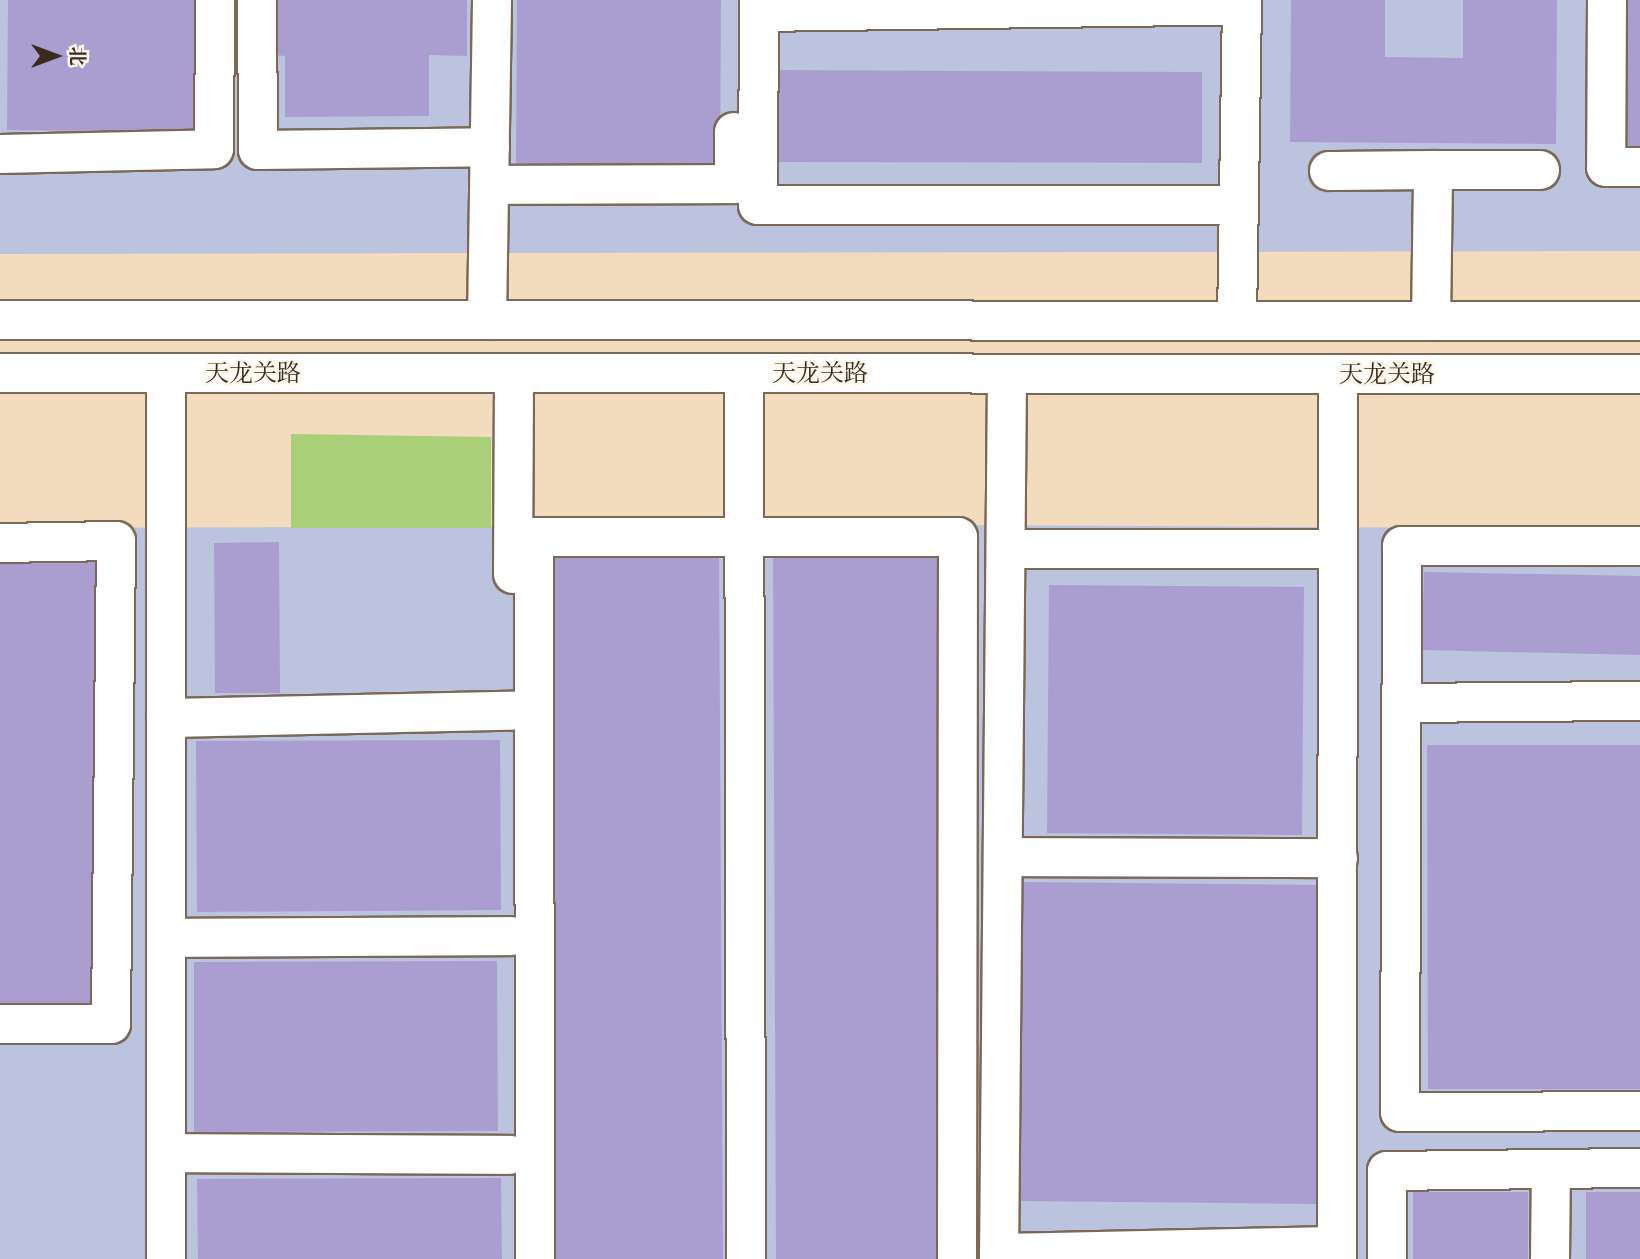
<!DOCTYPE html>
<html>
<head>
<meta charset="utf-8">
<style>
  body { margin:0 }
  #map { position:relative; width:1640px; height:1259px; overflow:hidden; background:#f3dcbe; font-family:"Libre Caslon Text","Noto Serif SC",serif }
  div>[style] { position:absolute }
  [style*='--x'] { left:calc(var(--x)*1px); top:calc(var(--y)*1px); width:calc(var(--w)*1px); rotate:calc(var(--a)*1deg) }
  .industrial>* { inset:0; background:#bcc3de }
  .green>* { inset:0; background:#aacf79 }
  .building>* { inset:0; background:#aa9ed0 }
  .roads { filter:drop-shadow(2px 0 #7b6856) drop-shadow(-2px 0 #7b6856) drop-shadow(0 2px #7b6856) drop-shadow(0 -2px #7b6856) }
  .minor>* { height:38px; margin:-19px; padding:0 19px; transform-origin:19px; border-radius:19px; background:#fff }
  span { translate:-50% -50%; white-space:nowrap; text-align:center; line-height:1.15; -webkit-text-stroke:5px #fbf7ec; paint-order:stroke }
  .street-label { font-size:24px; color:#3b2a1e }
  .north { position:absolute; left:21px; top:21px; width:70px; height:70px; -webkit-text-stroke:5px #fbf7ec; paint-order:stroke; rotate:90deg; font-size:19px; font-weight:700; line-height:28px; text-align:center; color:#3b2a1e }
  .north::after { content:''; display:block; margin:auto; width:24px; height:32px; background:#3b2a1e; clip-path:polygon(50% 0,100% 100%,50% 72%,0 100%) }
</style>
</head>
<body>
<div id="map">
  <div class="industrial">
    <div style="clip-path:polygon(0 0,1640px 0,1640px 251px,0 254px)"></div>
    <div style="clip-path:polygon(972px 525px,1640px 529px,1640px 1259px,0 1259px,0 528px)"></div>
  </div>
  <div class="green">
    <div style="clip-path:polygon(291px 434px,491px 437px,491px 528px,291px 528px)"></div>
  </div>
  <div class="building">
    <div style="clip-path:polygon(8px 0,197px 0,196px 132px,7px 130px)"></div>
    <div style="clip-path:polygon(263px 0,467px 0,467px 56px,429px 55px,429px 116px,285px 117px,285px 56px,263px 54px)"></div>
    <div style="clip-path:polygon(517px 0,721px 0,720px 168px,516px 166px)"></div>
    <div style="clip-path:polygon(1291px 0,1385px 0,1385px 57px,1463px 58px,1463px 0,1557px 0,1556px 144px,1290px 142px)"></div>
    <div style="clip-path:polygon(1619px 0,1640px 0,1640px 154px,1618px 154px)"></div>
    <div style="clip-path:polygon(774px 70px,1202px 72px,1202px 163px,774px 162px)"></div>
    <div style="clip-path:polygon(279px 542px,280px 693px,215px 693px,214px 543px)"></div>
    <div style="clip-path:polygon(948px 551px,951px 1259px,776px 1259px,773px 552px)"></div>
    <div style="clip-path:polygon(719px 555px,723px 1259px,548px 1259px,545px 556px)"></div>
    <div style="clip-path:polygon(0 562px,104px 562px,102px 1013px,0 1012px)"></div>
    <div style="clip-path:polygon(1424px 572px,1640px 576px,1640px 655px,1422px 650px)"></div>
    <div style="clip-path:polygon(1049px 585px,1304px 587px,1302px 835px,1047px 833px)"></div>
    <div style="clip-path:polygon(500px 740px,501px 910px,197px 912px,196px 741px)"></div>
    <div style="clip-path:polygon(1427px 745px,1640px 745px,1640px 1089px,1428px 1089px)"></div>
    <div style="clip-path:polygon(1023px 882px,1326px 885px,1322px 1204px,1020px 1201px)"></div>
    <div style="clip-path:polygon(497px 961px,498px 1131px,194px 1132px,194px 962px)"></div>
    <div style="clip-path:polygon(501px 1178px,502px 1259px,198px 1259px,197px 1179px)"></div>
    <div style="clip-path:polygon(1413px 1192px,1528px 1192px,1528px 1259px,1413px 1259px)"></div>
    <div style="clip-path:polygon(1586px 1192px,1640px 1192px,1640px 1259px,1586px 1259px)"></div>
  </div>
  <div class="roads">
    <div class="minor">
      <div style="--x:257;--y:0;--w:150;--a:89.6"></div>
      <div style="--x:258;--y:150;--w:232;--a:-0.7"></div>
      <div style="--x:759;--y:0;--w:205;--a:90.3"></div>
      <div style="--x:758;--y:205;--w:481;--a:0"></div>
      <div style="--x:1607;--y:0;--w:167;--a:90.3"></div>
      <div style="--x:1606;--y:167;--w:34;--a:0"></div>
      <div style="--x:759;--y:12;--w:483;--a:-0.8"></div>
      <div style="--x:0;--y:154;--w:214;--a:-1.3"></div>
      <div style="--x:214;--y:149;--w:149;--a:-89.6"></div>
      <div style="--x:1329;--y:171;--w:104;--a:-0.6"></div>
      <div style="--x:490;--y:185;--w:244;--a:-0.2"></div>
      <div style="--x:734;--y:184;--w:52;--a:-90"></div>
      <div style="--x:0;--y:320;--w:1640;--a:0.03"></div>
      <div style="--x:487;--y:320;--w:320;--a:-89.1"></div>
      <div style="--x:1237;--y:321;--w:321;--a:-89.1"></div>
      <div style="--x:1431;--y:321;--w:151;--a:-89.2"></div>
      <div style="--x:1433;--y:170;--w:107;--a:0"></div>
      <div style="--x:0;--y:373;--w:1640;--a:0.03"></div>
      <div style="--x:744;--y:373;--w:886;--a:89.87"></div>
      <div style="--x:0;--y:543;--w:116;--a:-1"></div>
      <div style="--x:116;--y:541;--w:483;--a:90.6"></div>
      <div style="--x:111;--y:1024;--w:111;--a:180"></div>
      <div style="--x:1640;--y:546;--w:238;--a:180"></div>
      <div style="--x:1402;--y:546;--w:566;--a:90.2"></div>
      <div style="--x:1400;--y:1112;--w:240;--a:-0.2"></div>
      <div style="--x:1006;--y:549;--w:332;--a:0"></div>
      <div style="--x:513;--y:574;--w:201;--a:-89.7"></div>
      <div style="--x:1401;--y:703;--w:239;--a:-0.5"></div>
      <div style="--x:166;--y:718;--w:346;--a:-1.2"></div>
      <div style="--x:1003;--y:857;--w:335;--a:0.2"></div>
      <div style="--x:166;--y:938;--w:345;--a:-0.3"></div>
      <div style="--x:166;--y:1153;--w:344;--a:0.3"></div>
      <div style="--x:999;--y:1253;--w:338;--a:-1.2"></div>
      <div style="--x:166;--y:1259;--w:886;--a:-90"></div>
      <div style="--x:535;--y:1259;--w:722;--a:-90.08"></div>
      <div style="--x:534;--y:537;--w:424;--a:0"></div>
      <div style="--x:958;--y:537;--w:722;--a:90.08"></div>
      <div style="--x:999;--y:1259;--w:885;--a:-89.48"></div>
      <div style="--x:1337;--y:1259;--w:885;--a:-89.94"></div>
      <div style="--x:1387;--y:1259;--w:88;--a:-90"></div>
      <div style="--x:1387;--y:1171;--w:253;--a:-0.7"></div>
      <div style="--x:1550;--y:1259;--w:90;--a:-89.4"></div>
    </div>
  </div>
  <div class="street-label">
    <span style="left:253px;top:373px">天龙关路</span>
    <span style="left:820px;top:373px">天龙关路</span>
    <span style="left:1387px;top:374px">天龙关路</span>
  </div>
  <div class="north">北</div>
</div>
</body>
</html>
